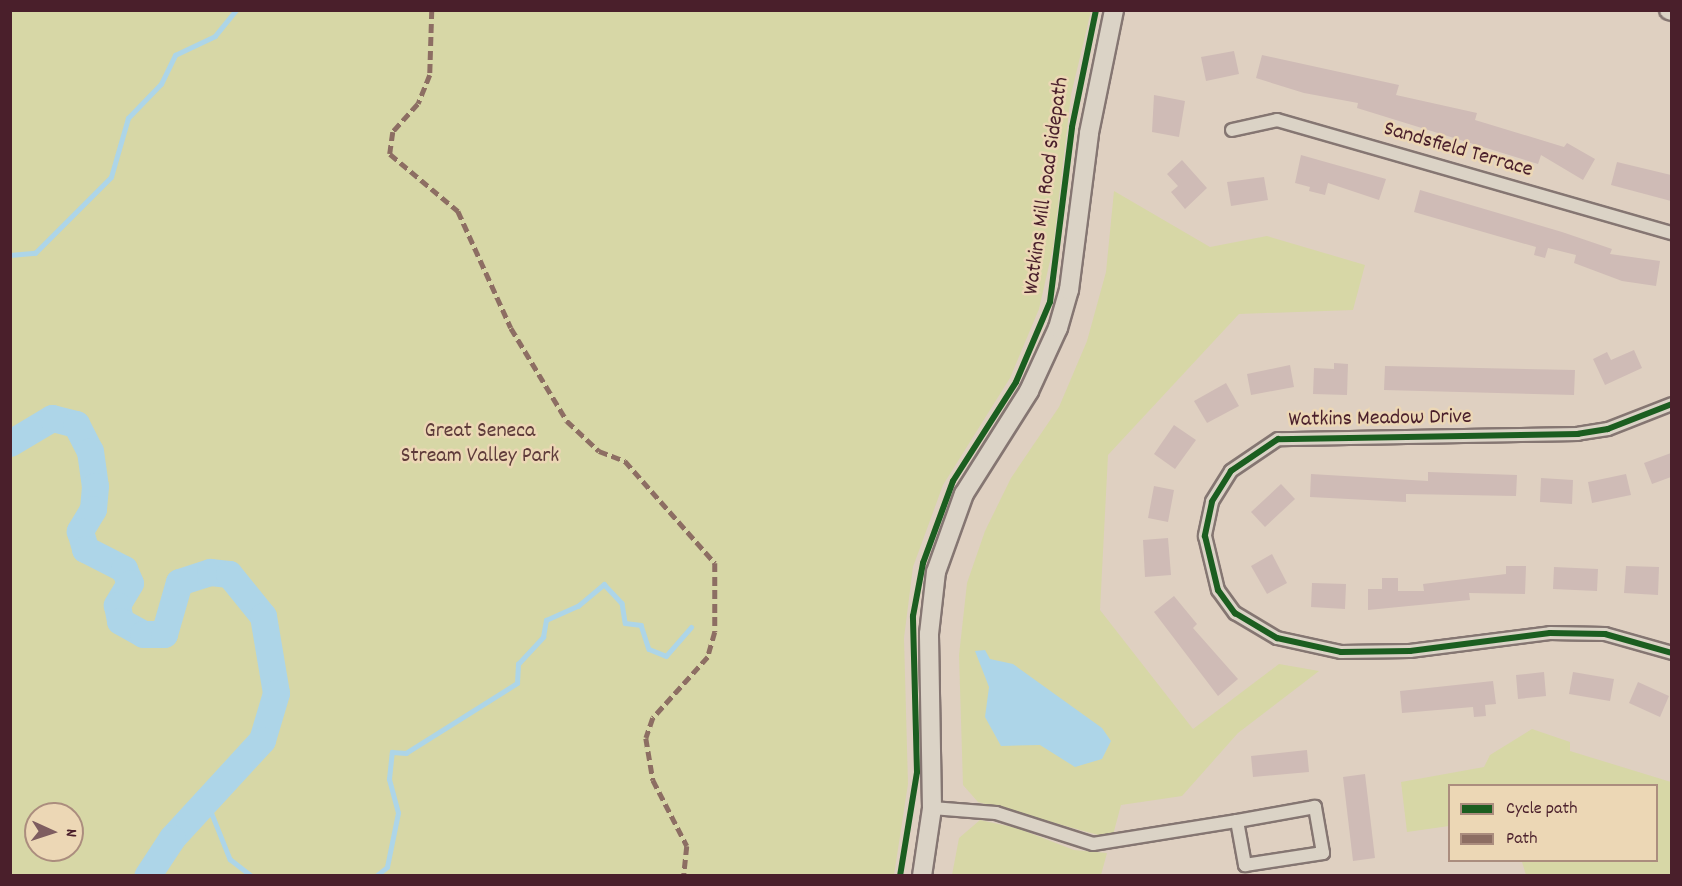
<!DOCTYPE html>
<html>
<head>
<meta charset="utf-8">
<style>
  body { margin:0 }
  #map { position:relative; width:1682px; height:886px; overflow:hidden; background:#dfd0c1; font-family:Dekko,sans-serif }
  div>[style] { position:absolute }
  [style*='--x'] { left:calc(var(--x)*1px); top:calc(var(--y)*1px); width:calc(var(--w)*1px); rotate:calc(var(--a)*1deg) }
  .green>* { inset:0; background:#d7d7a6 }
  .water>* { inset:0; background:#add5e8 }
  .stream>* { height:4.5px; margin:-2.25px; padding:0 2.25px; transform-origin:2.25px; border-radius:2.25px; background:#add5e8 }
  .river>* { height:27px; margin:-13.5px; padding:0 13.5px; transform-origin:13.5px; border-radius:13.5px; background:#add5e8 }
  .building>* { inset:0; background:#cfbbb6 }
  .roads { filter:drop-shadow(2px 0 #857672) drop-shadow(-2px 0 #857672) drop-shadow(0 2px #857672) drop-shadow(0 -2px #857672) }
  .street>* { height:12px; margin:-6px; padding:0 6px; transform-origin:6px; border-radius:6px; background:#dbd3c6 }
  .secondary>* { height:18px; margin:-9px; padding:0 9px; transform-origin:9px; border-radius:9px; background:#dbd3c6 }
  .quiet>* { height:4.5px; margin-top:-2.25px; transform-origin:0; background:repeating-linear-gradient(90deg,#8d6e63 0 9px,transparent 0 13.5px) }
  .cycleway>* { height:6px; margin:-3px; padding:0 3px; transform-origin:3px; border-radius:3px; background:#1b5e20 }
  span { translate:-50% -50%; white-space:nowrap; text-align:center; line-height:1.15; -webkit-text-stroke:5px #ecd7b5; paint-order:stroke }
  .street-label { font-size:22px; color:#4a1f2b }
  .park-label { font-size:22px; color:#5e3b3a }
  .frame { position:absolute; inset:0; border:12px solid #4a1f2b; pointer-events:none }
  .legend { position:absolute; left:1448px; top:784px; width:210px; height:78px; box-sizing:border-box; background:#ecd7b5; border:2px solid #ab8d7e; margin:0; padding:8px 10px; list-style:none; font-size:18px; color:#4a1f2b }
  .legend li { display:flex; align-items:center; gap:12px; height:30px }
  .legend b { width:30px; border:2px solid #ab8d7e }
  .north { position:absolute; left:24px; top:802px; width:60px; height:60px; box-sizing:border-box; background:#ecd7b5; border:2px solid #ab8d7e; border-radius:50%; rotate:93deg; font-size:16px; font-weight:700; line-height:24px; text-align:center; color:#4a1f2b }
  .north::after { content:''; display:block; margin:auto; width:21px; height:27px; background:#7e5d60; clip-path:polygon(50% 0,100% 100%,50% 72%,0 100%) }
</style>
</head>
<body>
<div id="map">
  <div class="green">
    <div style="clip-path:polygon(evenodd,10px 11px,1091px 11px,1071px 95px,1053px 248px,1039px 309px,1010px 378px,943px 485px,913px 567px,904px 638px,908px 784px,894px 875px,11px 875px,10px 11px,36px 814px,72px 814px,72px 850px,36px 850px,36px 814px)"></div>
    <div style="clip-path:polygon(1114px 191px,1210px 247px,1267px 236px,1365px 265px,1353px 310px,1239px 314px,1108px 455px,1100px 610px,1193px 729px,1279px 664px,1319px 671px,1238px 733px,1182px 796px,1121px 805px,1113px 835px,1102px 836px,978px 802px,963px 785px,959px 655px,967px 583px,985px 531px,1011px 478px,1059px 407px,1087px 341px,1106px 272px)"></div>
    <div style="clip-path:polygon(1532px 729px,1570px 742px,1570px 751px,1671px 782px,1671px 875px,1526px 875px,1522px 862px,1504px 861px,1656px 860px,1656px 786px,1450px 786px,1449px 826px,1407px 832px,1401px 782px,1484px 767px,1490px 755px)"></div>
    <div style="clip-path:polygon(980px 820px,1017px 828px,1074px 850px,1107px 853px,1101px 875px,952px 875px,959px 838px)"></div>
  </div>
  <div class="water">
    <div style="clip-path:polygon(985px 650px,990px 659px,1013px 664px,1102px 728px,1111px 741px,1102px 759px,1075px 767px,1040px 745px,1001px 746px,985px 717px,989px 687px,975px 651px)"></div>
  </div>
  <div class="stream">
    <div style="--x:10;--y:255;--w:25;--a:-5"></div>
    <div style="--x:35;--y:253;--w:107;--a:-45"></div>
    <div style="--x:111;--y:177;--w:61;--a:-73.9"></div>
    <div style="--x:128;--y:118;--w:47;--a:-45.9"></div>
    <div style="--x:161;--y:84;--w:32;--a:-64"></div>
    <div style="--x:175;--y:55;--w:44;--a:-25.4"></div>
    <div style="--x:215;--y:36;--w:33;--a:-51"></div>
    <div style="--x:206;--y:799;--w:65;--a:68.2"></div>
    <div style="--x:230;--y:859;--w:28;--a:38"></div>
    <div style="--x:376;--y:876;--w:14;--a:-39"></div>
    <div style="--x:387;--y:867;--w:55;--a:-78.5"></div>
    <div style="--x:398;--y:813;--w:35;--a:-105"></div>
    <div style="--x:389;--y:779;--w:27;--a:-84"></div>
    <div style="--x:392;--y:752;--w:14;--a:4"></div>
    <div style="--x:406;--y:753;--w:131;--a:-32.2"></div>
    <div style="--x:517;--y:683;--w:19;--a:-87"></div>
    <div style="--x:518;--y:664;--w:37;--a:-47"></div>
    <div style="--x:543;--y:637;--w:17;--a:-80"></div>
    <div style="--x:546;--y:620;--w:35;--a:-24"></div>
    <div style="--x:578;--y:606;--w:34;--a:-40"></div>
    <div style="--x:604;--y:584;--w:26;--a:47"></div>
    <div style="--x:622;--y:603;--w:20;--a:81"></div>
    <div style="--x:625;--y:623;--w:16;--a:7"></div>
    <div style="--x:641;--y:625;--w:25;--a:72"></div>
    <div style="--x:649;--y:649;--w:18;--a:22"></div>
    <div style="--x:666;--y:656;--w:38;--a:-49"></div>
  </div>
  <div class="river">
    <div style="--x:10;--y:443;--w:49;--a:-30.8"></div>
    <div style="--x:52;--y:418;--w:25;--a:14"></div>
    <div style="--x:76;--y:424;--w:30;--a:63"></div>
    <div style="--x:90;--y:451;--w:35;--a:82"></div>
    <div style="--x:95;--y:486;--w:23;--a:95"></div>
    <div style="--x:93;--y:509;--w:26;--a:121"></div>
    <div style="--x:80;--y:531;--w:19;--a:74"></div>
    <div style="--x:85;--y:549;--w:44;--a:27.1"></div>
    <div style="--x:124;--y:569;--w:15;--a:67"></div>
    <div style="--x:130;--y:583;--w:26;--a:121"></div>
    <div style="--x:117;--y:605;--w:16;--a:79"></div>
    <div style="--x:120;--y:621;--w:26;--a:29"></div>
    <div style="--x:143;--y:634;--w:21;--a:0"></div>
    <div style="--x:164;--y:634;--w:54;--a:-73.9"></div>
    <div style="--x:179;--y:582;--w:33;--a:-18"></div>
    <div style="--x:210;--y:572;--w:19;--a:6"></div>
    <div style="--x:229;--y:574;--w:54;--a:51"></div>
    <div style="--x:263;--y:616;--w:78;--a:80.4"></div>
    <div style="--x:276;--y:693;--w:49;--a:106.6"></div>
    <div style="--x:262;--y:740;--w:133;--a:132.6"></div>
    <div style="--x:172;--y:838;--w:45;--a:123.3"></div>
  </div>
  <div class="building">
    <div style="clip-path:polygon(1234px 51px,1239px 74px,1206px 81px,1201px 57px)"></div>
    <div style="clip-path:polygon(1262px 55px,1399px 85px,1396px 95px,1477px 113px,1475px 120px,1564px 147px,1567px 143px,1595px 159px,1583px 180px,1541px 155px,1538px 164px,1357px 108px,1358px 103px,1304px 93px,1256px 78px)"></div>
    <div style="clip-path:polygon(1154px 95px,1185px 101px,1179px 137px,1152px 132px)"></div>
    <div style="clip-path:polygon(1301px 155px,1386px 179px,1379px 200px,1328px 183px,1325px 195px,1309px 191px,1310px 187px,1295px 183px)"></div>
    <div style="clip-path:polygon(1182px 160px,1207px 188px,1185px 209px,1171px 192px,1178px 186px,1167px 174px)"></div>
    <div style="clip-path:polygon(1617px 162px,1671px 175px,1671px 201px,1611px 185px)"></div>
    <div style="clip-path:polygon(1264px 177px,1268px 200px,1231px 206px,1227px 182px)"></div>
    <div style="clip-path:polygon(1420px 190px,1562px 232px,1612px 249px,1610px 254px,1660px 261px,1656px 286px,1622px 281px,1574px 263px,1576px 255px,1548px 248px,1545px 258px,1534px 255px,1536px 247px,1414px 212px)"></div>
    <div style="clip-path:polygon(1634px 350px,1642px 368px,1605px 385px,1593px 359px,1607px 352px,1611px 360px)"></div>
    <div style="clip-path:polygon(1334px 363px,1348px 364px,1347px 395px,1313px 394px,1314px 368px,1334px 369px)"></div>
    <div style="clip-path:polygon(1290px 365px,1294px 387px,1251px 395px,1247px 374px)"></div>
    <div style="clip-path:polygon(1385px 366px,1575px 370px,1574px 395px,1384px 390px)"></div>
    <div style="clip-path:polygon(1226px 383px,1239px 406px,1207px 423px,1194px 401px)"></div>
    <div style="clip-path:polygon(1174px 425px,1196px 440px,1175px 469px,1154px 454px)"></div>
    <div style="clip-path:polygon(1671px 453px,1671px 477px,1652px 484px,1644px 463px)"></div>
    <div style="clip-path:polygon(1428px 472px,1517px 475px,1516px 496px,1406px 494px,1406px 502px,1310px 497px,1311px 474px,1428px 481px)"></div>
    <div style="clip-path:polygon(1626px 474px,1631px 495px,1592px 503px,1588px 482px)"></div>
    <div style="clip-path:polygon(1541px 478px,1573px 480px,1572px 504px,1540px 502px)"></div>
    <div style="clip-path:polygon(1281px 484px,1295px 499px,1265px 527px,1251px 512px)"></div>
    <div style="clip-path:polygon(1154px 486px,1174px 490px,1168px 522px,1148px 518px)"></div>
    <div style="clip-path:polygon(1168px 538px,1171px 575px,1145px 577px,1143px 540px)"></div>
    <div style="clip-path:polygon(1272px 554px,1287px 583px,1267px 594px,1251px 566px)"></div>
    <div style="clip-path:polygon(1506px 566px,1526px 566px,1525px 594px,1469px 593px,1470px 600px,1368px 610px,1368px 589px,1382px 589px,1382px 578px,1398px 578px,1398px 591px,1424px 591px,1423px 584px,1506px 574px)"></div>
    <div style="clip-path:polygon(1626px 566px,1659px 567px,1658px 595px,1624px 593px)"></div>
    <div style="clip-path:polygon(1554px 567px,1598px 569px,1597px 591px,1553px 589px)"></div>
    <div style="clip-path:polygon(1312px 583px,1346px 584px,1345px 609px,1311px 607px)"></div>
    <div style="clip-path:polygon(1174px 596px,1197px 624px,1193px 628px,1238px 679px,1218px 696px,1154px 612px)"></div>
    <div style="clip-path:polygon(1544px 672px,1546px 696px,1518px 699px,1516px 675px)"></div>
    <div style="clip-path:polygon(1573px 672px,1614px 679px,1610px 701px,1569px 694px)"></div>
    <div style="clip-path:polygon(1493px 681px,1496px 704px,1485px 705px,1486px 716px,1474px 717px,1473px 707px,1402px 713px,1400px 691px)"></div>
    <div style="clip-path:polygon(1638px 682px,1669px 696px,1660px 717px,1629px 703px)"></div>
    <div style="clip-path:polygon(1307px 750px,1309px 772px,1253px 777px,1251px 756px)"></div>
    <div style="clip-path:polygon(1365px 774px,1375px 858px,1353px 861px,1343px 777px)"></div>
  </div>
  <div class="roads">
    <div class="street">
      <div style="--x:1232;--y:130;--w:46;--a:-12.5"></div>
      <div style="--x:1277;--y:120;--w:411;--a:16"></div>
      <div style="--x:1672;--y:404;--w:69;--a:158.7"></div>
      <div style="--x:1608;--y:429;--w:30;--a:171"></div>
      <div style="--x:1578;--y:434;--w:300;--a:179"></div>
      <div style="--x:1278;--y:439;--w:57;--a:145.8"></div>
      <div style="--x:1231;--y:471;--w:36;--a:122"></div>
      <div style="--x:1212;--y:502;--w:35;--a:102"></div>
      <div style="--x:1205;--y:536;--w:56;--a:76.5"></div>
      <div style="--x:1218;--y:590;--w:29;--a:54"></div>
      <div style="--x:1235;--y:613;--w:49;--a:30.8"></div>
      <div style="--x:1277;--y:638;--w:66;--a:12.3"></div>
      <div style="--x:1341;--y:652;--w:69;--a:-0.8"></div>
      <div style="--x:1410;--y:651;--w:141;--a:-7.3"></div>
      <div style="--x:1550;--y:633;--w:55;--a:1"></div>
      <div style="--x:1605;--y:634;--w:70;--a:15.8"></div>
      <div style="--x:932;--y:808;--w:64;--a:4.5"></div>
      <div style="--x:996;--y:813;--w:102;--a:17.7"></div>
      <div style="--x:1093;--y:844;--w:146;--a:-9.1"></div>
      <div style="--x:1237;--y:821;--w:45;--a:79.7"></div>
      <div style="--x:1245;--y:865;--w:79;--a:-8.7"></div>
      <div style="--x:1323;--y:853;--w:47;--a:-99.9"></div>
      <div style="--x:1315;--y:807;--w:79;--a:169.8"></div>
    </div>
    <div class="secondary">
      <div style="--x:1669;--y:10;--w:3;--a:18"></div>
      <div style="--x:922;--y:876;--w:69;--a:-81.6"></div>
      <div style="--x:932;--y:808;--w:174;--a:-91"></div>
      <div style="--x:929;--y:634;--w:62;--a:-83.6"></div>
      <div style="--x:936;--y:572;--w:83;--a:-70.3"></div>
      <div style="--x:964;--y:494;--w:122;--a:-57.7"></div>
      <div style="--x:1029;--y:391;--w:69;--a:-65.3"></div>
      <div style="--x:1058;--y:328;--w:40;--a:-74"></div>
      <div style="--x:1069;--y:290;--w:158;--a:-82.7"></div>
      <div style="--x:1089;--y:133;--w:126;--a:-78.5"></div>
    </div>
  </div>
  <div class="quiet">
    <div style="--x:432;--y:10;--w:65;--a:91.8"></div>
    <div style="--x:430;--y:75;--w:31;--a:112"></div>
    <div style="--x:418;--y:104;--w:38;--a:132"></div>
    <div style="--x:393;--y:132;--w:22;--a:98"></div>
    <div style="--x:390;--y:154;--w:89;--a:40"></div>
    <div style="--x:458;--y:211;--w:128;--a:65.6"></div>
    <div style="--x:511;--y:328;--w:109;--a:58.9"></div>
    <div style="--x:567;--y:421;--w:44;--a:43.2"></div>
    <div style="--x:599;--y:451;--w:28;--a:21"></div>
    <div style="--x:625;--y:461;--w:136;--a:48.6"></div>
    <div style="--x:715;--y:563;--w:69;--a:90"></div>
    <div style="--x:715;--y:632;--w:26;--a:106"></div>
    <div style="--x:708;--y:657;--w:82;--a:132"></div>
    <div style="--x:653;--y:718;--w:21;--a:109"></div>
    <div style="--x:646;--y:738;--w:43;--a:80.5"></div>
    <div style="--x:653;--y:780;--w:74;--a:62.7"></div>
    <div style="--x:687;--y:846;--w:30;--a:96"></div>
  </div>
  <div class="cycleway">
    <div style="--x:1672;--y:404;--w:69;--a:158.7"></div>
    <div style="--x:1608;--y:429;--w:30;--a:171"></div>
    <div style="--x:1578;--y:434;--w:300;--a:179"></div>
    <div style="--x:1278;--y:439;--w:57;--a:145.8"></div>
    <div style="--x:1231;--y:471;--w:36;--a:122"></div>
    <div style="--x:1212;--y:502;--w:35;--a:102"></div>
    <div style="--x:1205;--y:536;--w:56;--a:76.5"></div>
    <div style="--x:1218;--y:590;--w:29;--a:54"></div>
    <div style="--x:1235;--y:613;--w:49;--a:30.8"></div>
    <div style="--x:1277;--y:638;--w:66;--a:12.3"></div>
    <div style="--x:1341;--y:652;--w:69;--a:-0.8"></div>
    <div style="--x:1410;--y:651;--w:141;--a:-7.3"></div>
    <div style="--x:1550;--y:633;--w:55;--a:1"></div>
    <div style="--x:1605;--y:634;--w:70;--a:15.8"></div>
    <div style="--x:900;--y:876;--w:105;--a:-80.7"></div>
    <div style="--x:917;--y:772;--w:156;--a:-91.5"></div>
    <div style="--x:913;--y:616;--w:54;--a:-79.3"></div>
    <div style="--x:923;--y:563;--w:87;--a:-69.9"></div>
    <div style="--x:953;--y:481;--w:117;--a:-57.5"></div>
    <div style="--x:1016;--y:382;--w:87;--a:-67"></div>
    <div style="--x:1050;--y:302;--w:176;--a:-82.8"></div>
    <div style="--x:1072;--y:127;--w:119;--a:-78.4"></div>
  </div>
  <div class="street-label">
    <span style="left:1458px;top:150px;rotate:16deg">Sandsfield Terrace</span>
    <span style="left:1047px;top:186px;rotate:-82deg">Watkins Mill Road Sidepath</span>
    <span style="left:1380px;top:419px;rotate:-1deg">Watkins Meadow Drive</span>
  </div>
  <div class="park-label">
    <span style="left:480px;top:444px">Great Seneca<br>Stream Valley Park</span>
  </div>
  <div class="frame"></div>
  <ul class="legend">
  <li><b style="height:8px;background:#1b5e20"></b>Cycle path</li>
  <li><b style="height:8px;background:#8d6e63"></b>Path</li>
  </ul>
  <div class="north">N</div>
</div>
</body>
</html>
